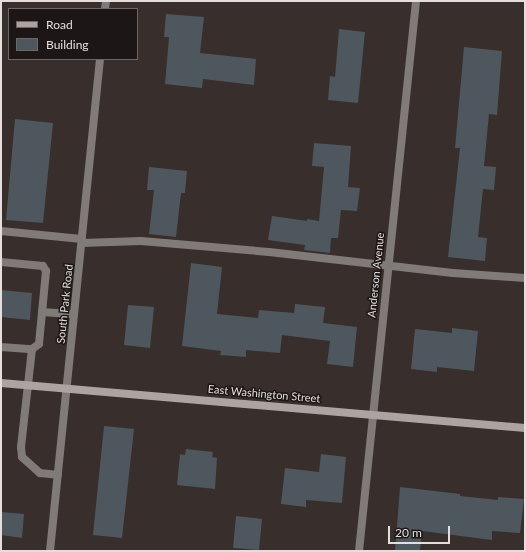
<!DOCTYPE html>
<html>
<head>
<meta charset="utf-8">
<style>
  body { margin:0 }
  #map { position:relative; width:526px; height:552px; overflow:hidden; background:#382e2b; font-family:Lato,sans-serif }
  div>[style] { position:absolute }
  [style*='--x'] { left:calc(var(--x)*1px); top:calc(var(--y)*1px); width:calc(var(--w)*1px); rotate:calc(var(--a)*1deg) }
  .building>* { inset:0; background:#4e575d }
  .lane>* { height:8px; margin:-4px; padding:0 4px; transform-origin:4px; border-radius:4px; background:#807a79 }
  .street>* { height:8px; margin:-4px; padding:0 4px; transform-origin:4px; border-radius:4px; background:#807a79 }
  .secondary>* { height:8px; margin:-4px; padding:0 4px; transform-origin:4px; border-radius:4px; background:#ada4a2 }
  span { translate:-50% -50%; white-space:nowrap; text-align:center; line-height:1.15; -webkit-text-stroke:3px #1c1716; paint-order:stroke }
  .street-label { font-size:11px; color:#e5dedc }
  .frame { position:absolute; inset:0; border:2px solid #e5dedc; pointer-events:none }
  .legend { position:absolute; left:8px; top:8px; width:130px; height:52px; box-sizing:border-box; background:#1c1716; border:1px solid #6c6765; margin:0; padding:5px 7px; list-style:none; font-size:12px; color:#e5dedc }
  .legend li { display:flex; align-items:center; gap:8px; height:20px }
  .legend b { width:20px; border:1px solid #6c6765 }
  .scale { position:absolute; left:388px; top:526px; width:62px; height:18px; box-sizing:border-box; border:2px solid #e5dedc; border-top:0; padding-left:5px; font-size:12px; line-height:14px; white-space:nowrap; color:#e5dedc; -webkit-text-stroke:3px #1c1716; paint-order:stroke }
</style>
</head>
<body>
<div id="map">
  <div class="building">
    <div style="clip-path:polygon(166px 14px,204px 17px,200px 53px,256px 59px,254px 85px,203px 79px,202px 88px,165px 84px,169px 37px,164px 37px)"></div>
    <div style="clip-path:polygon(339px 29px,365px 32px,358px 103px,328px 100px,330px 76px,335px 77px)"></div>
    <div style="clip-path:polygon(464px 47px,502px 51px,497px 115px,489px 114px,484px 166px,496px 167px,494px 190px,483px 189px,478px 237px,487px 238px,485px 261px,448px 257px,460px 148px,455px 148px)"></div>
    <div style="clip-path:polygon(15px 119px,53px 123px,43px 223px,6px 220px)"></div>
    <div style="clip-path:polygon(314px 143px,351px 146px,348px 187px,360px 188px,357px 211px,341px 210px,338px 238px,331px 238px,330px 253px,304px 250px,305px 245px,268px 240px,272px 216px,307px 221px,307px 219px,319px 221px,324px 167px,312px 166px)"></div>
    <div style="clip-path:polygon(149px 167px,187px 171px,185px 193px,181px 193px,176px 237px,149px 234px,154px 190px,147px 190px)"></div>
    <div style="clip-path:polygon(191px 263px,222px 267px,217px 314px,258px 318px,259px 310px,294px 313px,295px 304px,325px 307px,323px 323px,357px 327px,353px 367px,327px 364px,330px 341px,282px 335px,280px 353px,246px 350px,246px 357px,220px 355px,221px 351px,182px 346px)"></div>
    <div style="clip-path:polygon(1px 290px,32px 293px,30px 320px,1px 317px)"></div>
    <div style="clip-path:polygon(128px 305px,154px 307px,150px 348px,124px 345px)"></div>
    <div style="clip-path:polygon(452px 328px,478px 331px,474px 371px,437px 367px,437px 372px,411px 369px,415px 329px,452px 333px)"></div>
    <div style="clip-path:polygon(104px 426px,134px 429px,122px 538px,93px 535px)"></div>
    <div style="clip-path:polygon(186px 449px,213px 452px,212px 457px,217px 458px,215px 489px,177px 485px,180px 454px,185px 455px)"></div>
    <div style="clip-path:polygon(321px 454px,346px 457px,342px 503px,306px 500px,306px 507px,281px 504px,285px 468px,319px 472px)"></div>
    <div style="clip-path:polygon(400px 487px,460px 494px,460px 496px,498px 500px,498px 497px,524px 499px,520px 533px,492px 531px,492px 540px,422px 531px,420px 551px,395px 551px)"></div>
    <div style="clip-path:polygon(1px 512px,24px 514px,22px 538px,1px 535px)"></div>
    <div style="clip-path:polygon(236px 516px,262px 519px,259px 550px,233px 548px)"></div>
  </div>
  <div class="lane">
    <div style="--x:1;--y:231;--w:81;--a:5.6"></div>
    <div style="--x:82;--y:243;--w:59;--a:-1.9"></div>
    <div style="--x:141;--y:241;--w:128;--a:4.9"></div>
    <div style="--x:269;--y:252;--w:185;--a:6.5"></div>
    <div style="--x:453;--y:273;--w:72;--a:4"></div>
    <div style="--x:1;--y:262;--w:42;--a:5.4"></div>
    <div style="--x:43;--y:266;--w:6;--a:59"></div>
    <div style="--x:46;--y:271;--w:73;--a:95.5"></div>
    <div style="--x:39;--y:344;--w:9;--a:144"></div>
    <div style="--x:42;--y:312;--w:32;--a:4"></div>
    <div style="--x:1;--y:347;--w:31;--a:4"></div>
    <div style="--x:32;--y:349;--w:99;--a:96.4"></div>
    <div style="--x:21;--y:447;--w:10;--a:84"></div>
    <div style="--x:22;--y:457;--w:24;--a:42"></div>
    <div style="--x:40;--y:473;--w:18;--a:6"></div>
  </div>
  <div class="street">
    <div style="--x:105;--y:9;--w:8;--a:-83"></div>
    <div style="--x:50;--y:551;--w:495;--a:-84.2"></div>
    <div style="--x:359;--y:551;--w:553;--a:-84.08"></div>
  </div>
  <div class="secondary">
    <div style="--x:1;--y:383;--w:526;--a:4.91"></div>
  </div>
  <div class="street-label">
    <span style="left:376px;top:275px;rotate:-84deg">Anderson Avenue</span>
    <span style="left:65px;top:304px;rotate:-84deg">South Park Road</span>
    <span style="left:264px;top:394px;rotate:5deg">East Washington Street</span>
  </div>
  <div class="frame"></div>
  <ul class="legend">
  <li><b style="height:5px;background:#ada4a2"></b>Road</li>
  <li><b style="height:11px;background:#4e575d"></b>Building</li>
  </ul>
  <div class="scale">20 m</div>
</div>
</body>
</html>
